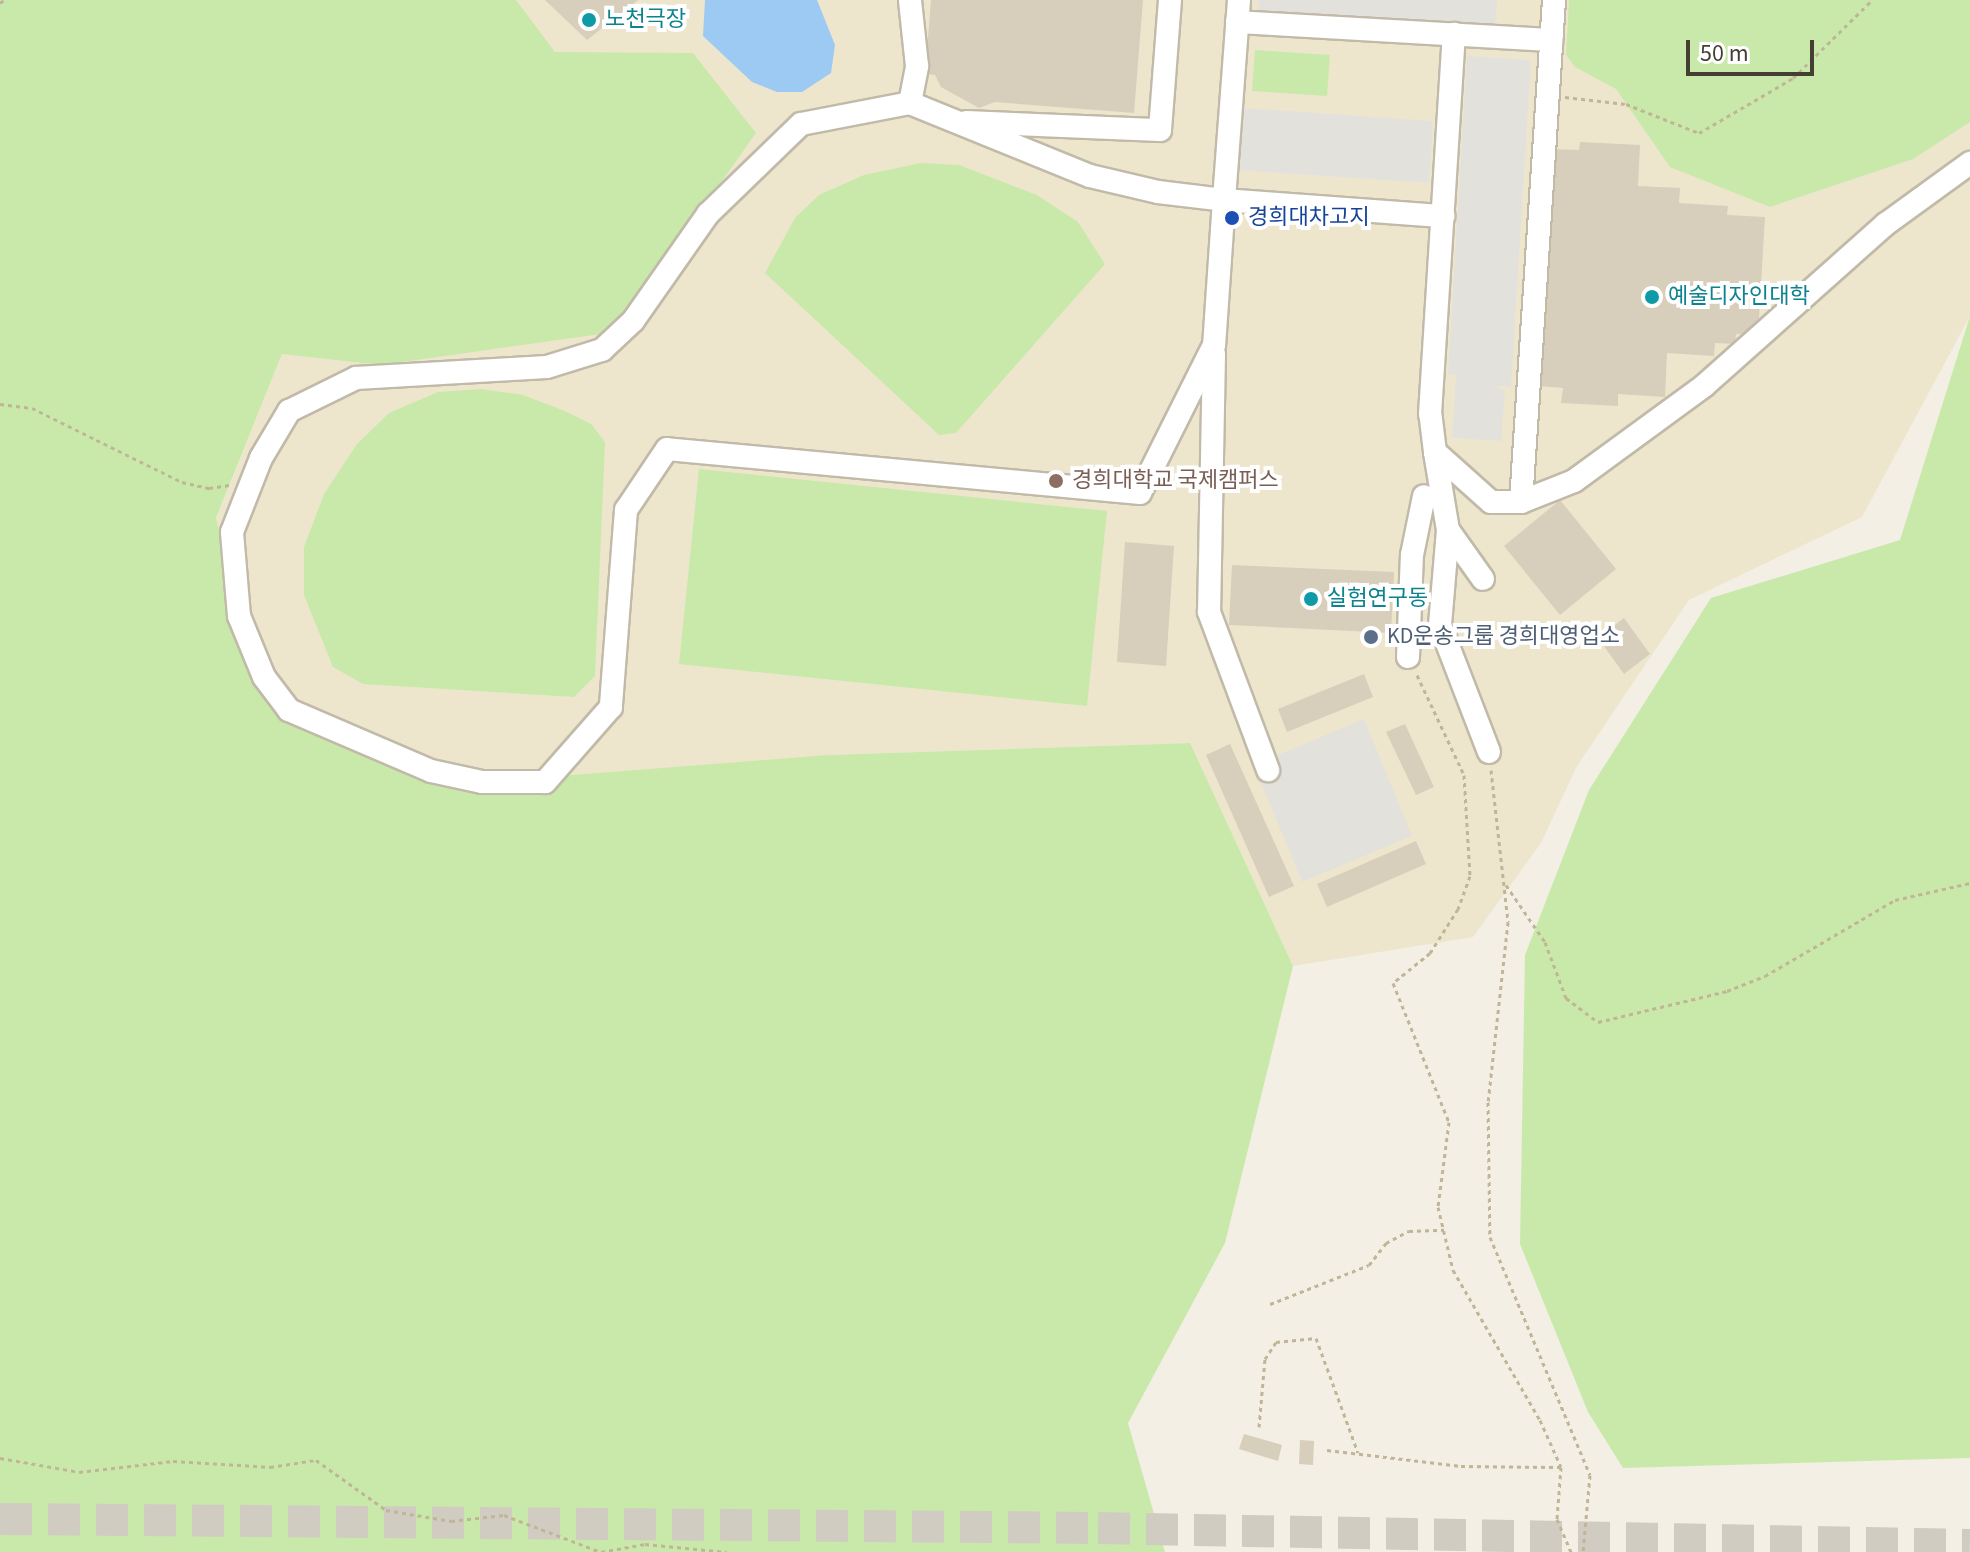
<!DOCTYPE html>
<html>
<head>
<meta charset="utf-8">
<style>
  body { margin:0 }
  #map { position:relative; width:1970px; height:1552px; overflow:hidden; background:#f3efe4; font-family:"Source Sans 3","Noto Sans KR",sans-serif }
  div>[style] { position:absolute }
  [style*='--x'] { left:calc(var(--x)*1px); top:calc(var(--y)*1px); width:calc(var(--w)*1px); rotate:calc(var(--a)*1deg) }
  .education>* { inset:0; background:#ede6cd }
  .green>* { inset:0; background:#c9e9aa }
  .parking>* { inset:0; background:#e3e1dc }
  .water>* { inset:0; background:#9ccaf3 }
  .building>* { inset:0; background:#d8cebc }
  .highway-tunnel>* { height:32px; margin-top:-16px; transform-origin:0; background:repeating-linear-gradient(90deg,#d0ccc1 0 32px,transparent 0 48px) }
  .path>* { height:3px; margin-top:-1.5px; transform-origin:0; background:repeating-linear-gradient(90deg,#c1b597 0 4px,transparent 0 8px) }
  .roads { filter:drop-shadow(2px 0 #c1baa9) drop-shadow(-2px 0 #c1baa9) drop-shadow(0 2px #c1baa9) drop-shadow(0 -2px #c1baa9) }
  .minor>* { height:22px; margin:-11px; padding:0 11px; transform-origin:11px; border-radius:11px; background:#fff }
  .dots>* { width:22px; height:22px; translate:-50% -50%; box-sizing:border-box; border:4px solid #fff; border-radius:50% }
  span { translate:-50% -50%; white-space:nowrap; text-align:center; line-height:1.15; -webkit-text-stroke:8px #fff; paint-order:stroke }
  .culture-label { font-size:22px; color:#0d838f }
  .left { translate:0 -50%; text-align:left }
  .transit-label { font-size:22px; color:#164399 }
  .education-label { font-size:22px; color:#785e54 }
  .service-label { font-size:22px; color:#4e5e75 }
  .scale { position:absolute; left:1686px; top:40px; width:128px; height:36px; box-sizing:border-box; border:4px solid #453f33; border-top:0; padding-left:10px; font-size:24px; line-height:28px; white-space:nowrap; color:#453f33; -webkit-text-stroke:6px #fff; paint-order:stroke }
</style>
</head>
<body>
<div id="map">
  <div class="education">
    <div style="clip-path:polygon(509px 0,1970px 0,1970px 316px,1862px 517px,1689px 600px,1577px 766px,1541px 843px,1473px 937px,1293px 966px,1189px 743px,828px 755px,503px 798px,278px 719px,250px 698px,216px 519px,289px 336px)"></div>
  </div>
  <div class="green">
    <div style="clip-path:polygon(0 0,516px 0,555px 52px,693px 53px,756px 133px,615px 332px,381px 365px,282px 354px,216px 518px,239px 616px,278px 719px,431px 771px,482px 782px,828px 755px,1190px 743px,1293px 966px,1225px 1243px,1128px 1423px,1165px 1552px,0 1552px)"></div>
    <div style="clip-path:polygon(1569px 0,1970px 0,1970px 122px,1913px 159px,1770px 207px,1670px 167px,1616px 89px,1575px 67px,1566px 55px)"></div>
    <div style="clip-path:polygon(1255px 50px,1330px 55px,1327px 96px,1252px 91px)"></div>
    <div style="clip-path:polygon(921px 163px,959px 165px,1037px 195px,1078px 222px,1105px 264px,956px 433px,939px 435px,765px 273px,795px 218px,819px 195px,864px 175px)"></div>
    <div style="clip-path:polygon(1970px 316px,1970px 1458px,1623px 1468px,1588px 1412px,1520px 1244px,1525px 955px,1589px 790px,1711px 598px,1900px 540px)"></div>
    <div style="clip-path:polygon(481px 389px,523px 395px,565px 411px,591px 424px,605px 442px,595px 676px,574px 697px,363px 684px,333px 667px,304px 595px,304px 547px,324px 494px,357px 444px,389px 413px,438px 392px)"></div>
    <div style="clip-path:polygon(699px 469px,1107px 511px,1087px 706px,679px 664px)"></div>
  </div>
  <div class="parking">
    <div style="clip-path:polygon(1259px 0,1497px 0,1494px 47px,1257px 30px)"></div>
    <div style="clip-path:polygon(1467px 56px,1531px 60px,1511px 387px,1494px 386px,1505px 391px,1501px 441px,1452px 438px,1456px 375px,1448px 374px)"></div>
    <div style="clip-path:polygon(1243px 108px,1433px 121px,1429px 183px,1238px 170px)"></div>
    <div style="clip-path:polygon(1364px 719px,1412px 836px,1302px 882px,1254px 765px)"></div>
  </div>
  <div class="water">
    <div style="clip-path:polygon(705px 0,817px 0,835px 45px,831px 73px,802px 92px,777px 92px,752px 82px,703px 36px)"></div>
  </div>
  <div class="building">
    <div style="clip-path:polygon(545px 0,638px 0,587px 40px)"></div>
    <div style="clip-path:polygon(931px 0,1143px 0,1134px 113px,995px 102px,979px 108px,941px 87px,935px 75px,925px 74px)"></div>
    <div style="clip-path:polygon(1580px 142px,1640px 145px,1638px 186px,1680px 188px,1679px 203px,1728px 206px,1727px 215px,1765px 217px,1758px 335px,1736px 334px,1735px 344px,1715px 343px,1714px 356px,1667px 353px,1665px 397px,1618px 394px,1618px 406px,1561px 403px,1563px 388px,1538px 386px,1551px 149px,1579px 150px)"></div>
    <div style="clip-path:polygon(1560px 500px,1616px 569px,1560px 615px,1504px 546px)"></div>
    <div style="clip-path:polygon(1125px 542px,1174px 546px,1166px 666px,1117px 662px)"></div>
    <div style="clip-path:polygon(1232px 565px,1394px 572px,1391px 633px,1229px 625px)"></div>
    <div style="clip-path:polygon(1624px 618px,1650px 654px,1624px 674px,1598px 638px)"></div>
    <div style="clip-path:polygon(1364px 674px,1373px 697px,1287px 732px,1278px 709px)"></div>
    <div style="clip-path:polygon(1405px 724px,1434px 787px,1416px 795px,1386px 732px)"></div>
    <div style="clip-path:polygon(1230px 744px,1294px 886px,1269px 897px,1206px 755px)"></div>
    <div style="clip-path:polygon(1416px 841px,1426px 864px,1327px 907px,1317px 884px)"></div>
    <div style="clip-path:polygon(1244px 1434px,1282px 1445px,1278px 1461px,1239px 1449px)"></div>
    <div style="clip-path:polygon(1300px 1440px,1314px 1441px,1313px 1465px,1299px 1464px)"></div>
  </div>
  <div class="highway-tunnel">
    <div style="--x:0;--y:1519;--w:1098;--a:0.47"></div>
    <div style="--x:1098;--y:1528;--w:872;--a:1.12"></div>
  </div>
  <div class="path">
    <div style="--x:0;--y:3;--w:5;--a:-37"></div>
    <div style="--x:1565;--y:97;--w:61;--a:6.5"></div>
    <div style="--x:1626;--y:104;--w:79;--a:21.7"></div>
    <div style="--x:1699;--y:133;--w:109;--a:-30.3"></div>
    <div style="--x:1793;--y:78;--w:111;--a:-44.6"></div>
    <div style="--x:0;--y:404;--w:32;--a:7"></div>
    <div style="--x:32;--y:408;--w:167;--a:26.3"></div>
    <div style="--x:182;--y:482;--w:28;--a:13"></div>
    <div style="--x:209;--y:488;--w:21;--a:-8"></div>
    <div style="--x:1417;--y:675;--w:110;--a:64.8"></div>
    <div style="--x:1464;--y:775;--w:101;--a:86.6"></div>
    <div style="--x:1470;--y:876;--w:35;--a:110"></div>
    <div style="--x:1458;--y:909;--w:52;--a:122.5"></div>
    <div style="--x:1430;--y:953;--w:48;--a:141"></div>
    <div style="--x:1393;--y:983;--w:150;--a:68.1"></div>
    <div style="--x:1449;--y:1122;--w:86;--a:97.4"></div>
    <div style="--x:1438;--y:1207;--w:65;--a:76.6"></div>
    <div style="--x:1453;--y:1270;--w:173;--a:59.9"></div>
    <div style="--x:1540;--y:1420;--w:51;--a:65.9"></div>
    <div style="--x:1561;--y:1467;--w:52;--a:94.4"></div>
    <div style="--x:1557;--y:1519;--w:36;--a:67"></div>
    <div style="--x:1491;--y:770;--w:153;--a:83.6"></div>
    <div style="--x:1508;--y:922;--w:181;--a:96.3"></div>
    <div style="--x:1488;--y:1102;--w:135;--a:89.2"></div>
    <div style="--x:1490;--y:1237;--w:258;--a:67.2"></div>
    <div style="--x:1590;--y:1475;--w:77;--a:95.2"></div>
    <div style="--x:1506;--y:885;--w:69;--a:55.6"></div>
    <div style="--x:1545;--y:942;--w:60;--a:69.4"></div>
    <div style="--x:1566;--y:998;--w:40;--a:37"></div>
    <div style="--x:1598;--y:1022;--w:133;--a:-13.5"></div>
    <div style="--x:1727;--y:991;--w:41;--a:-21.5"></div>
    <div style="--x:1765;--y:976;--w:151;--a:-30.3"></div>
    <div style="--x:1895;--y:900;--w:77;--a:-12.8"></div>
    <div style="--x:1270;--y:1304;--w:106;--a:-21.5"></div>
    <div style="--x:1369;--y:1265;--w:28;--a:-52"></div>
    <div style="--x:1386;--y:1243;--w:26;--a:-28"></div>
    <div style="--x:1409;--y:1231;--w:35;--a:-2"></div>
    <div style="--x:1259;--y:1427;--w:68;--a:-85"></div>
    <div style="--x:1265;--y:1359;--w:20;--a:-57"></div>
    <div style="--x:1276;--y:1342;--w:40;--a:-5.7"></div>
    <div style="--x:1316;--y:1338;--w:122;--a:69.9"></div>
    <div style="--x:1327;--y:1450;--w:135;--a:6.8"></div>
    <div style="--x:1461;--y:1466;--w:100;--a:0.6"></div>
    <div style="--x:0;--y:1458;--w:80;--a:10"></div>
    <div style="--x:79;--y:1472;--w:95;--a:-6.7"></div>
    <div style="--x:173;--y:1461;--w:97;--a:3.5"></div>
    <div style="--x:270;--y:1467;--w:47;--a:-8.7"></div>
    <div style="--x:316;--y:1460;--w:86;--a:35.5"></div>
    <div style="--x:386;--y:1510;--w:66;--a:9.6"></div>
    <div style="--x:451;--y:1521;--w:53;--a:-6.5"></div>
    <div style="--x:504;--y:1515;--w:104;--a:20.9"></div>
    <div style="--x:601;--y:1552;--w:45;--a:-10.3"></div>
    <div style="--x:645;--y:1544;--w:82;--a:5.6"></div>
  </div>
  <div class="roads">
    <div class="minor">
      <div style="--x:1239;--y:0;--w:201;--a:94.3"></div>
      <div style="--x:1224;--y:200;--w:220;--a:4.2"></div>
      <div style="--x:1237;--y:22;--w:315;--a:3.3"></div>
      <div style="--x:910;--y:103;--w:194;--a:22.1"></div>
      <div style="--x:1090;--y:176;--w:70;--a:13.2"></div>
      <div style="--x:1158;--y:192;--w:66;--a:6.9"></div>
      <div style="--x:1224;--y:200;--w:145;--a:93.9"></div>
      <div style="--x:1214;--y:345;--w:165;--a:116.6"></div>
      <div style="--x:1140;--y:493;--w:475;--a:-174.7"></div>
      <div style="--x:667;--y:449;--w:73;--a:123.9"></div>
      <div style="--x:626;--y:510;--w:198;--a:94.4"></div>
      <div style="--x:611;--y:707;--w:100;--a:131.3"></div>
      <div style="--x:545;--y:782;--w:63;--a:180"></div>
      <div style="--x:482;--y:782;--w:52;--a:-167.8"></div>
      <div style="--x:431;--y:771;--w:155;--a:-156.8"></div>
      <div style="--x:289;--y:710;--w:41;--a:-127.1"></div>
      <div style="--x:264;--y:677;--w:66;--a:-112.3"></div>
      <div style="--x:239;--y:616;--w:84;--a:-94.8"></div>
      <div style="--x:232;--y:532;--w:79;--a:-68.6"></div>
      <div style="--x:261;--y:458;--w:55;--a:-59.2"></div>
      <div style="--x:289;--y:411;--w:75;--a:-26.2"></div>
      <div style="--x:356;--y:378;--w:191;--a:-3.3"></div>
      <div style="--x:547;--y:367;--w:58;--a:-17.2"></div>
      <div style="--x:602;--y:350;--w:42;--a:-43.1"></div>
      <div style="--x:633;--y:321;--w:131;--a:-55"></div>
      <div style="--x:708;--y:214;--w:129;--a:-44.1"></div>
      <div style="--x:801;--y:124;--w:111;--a:-10.9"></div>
      <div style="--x:910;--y:103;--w:38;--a:-79"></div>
      <div style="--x:917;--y:66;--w:66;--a:-96.1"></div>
      <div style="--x:966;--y:122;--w:194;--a:2.4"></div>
      <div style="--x:1160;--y:130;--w:130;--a:-85.6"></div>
      <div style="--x:1214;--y:354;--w:258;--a:91.1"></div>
      <div style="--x:1209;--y:612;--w:169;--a:69.5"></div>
      <div style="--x:1435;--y:452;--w:38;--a:-97"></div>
      <div style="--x:1430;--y:414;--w:381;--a:-86.4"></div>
      <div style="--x:1521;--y:502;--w:503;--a:-86.24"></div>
      <div style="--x:1448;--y:530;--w:60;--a:54.5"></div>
      <div style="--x:1408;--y:657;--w:102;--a:-87.8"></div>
      <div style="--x:1412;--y:555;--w:60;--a:-78.5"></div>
      <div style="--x:1489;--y:752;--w:136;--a:-111.1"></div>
      <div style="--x:1440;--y:625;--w:95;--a:-85.2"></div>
      <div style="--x:1448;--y:530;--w:79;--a:-99.5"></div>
      <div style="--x:1435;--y:452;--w:75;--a:41.8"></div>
      <div style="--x:1491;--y:502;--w:30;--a:0"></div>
      <div style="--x:1521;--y:502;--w:57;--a:-21.6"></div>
      <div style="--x:1574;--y:481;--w:162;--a:-36.2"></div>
      <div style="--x:1705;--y:385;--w:242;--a:-41.7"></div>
      <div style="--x:1886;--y:224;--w:104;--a:-36"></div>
    </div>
  </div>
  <div class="dots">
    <div style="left:589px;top:20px;background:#0f9aa8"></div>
    <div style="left:1232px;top:218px;background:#1a4fb4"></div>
    <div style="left:1652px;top:297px;background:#0f9aa8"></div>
    <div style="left:1056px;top:481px;background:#8d6e63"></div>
    <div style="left:1311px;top:599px;background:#0f9aa8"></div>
    <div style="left:1371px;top:637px;background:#5c6f8a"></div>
  </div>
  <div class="culture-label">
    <span class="left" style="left:605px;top:20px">노천극장</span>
    <span class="left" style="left:1668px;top:297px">예술디자인대학</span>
    <span class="left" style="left:1327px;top:599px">실험연구동</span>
  </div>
  <div class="transit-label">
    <span class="left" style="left:1248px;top:218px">경희대차고지</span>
  </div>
  <div class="education-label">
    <span class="left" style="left:1072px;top:481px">경희대학교 국제캠퍼스</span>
  </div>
  <div class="service-label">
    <span class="left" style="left:1387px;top:637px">KD운송그룹 경희대영업소</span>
  </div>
  <div class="scale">50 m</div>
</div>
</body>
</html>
